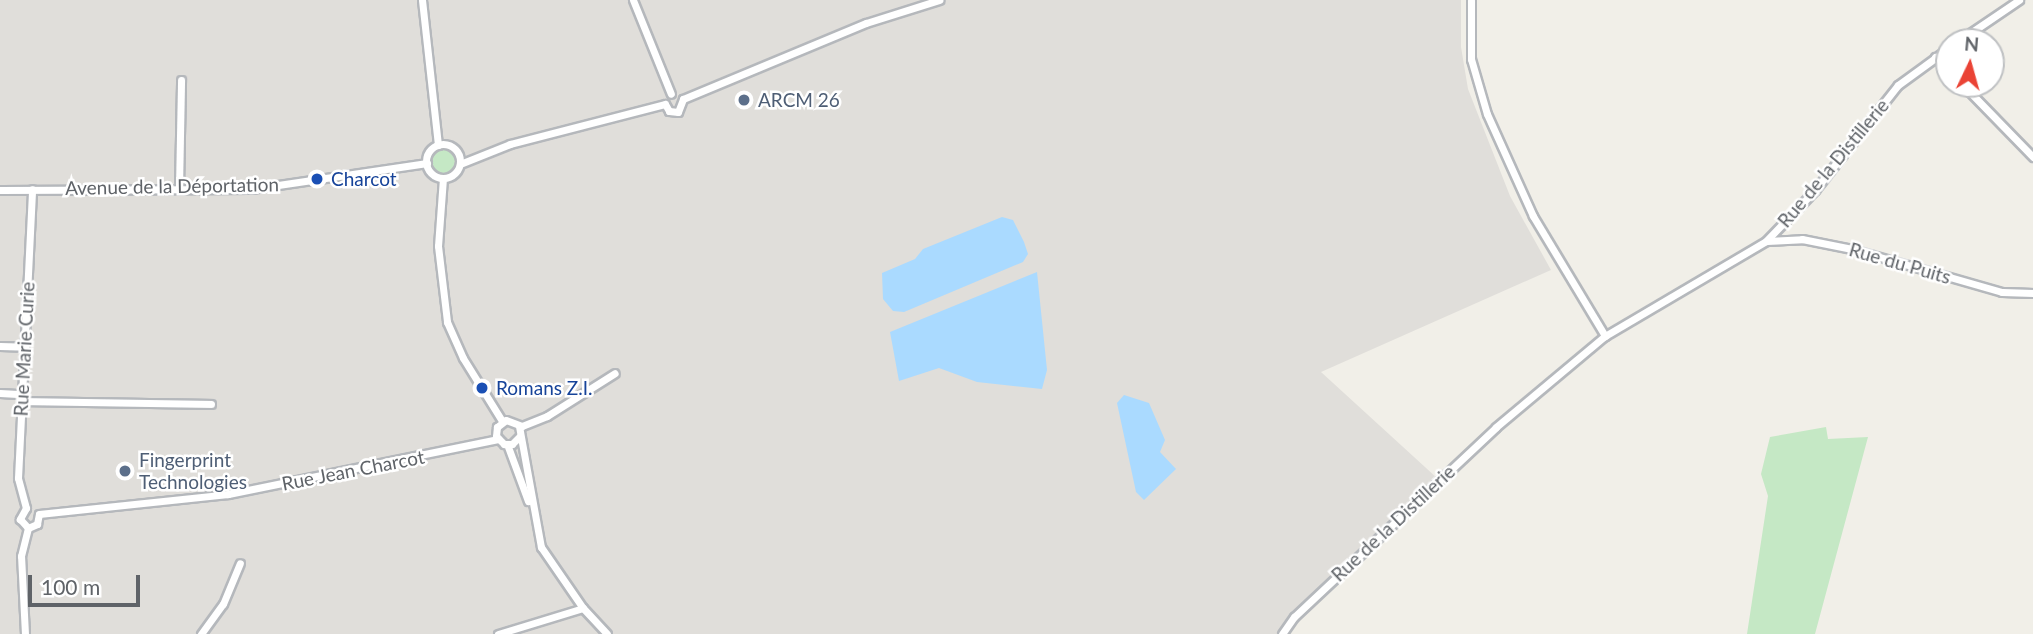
<!DOCTYPE html>
<html>
<head>
<meta charset="utf-8">
<style>
  body { margin:0 }
  #map { position:relative; width:2033px; height:634px; overflow:hidden; background:#f1efe8; font-family:Lato,sans-serif }
  div>[style] { position:absolute }
  [style*='--x'] { left:calc(var(--x)*1px); top:calc(var(--y)*1px); width:calc(var(--w)*1px); rotate:calc(var(--a)*1deg) }
  .industrial>* { inset:0; background:#e0deda }
  .green>* { inset:0; background:#c5e8c5 }
  .round { border-radius:50% }
  .water>* { inset:0; background:#aadaff }
  .roads { filter:drop-shadow(2px 0 #b5b8bc) drop-shadow(-2px 0 #b5b8bc) drop-shadow(0 2px #b5b8bc) drop-shadow(0 -2px #b5b8bc) }
  .street>* { height:7px; margin:-3.5px; padding:0 3.5px; transform-origin:3.5px; border-radius:3.5px; background:#fff }
  .street>.ring { margin:-3.5px; padding:0; box-sizing:content-box; background:none; border:7px solid #fff; border-radius:50% }
  .dots>* { width:19px; height:19px; translate:-50% -50%; box-sizing:border-box; border:4px solid #fff; border-radius:50% }
  span { translate:-50% -50%; white-space:nowrap; text-align:center; line-height:1.15; -webkit-text-stroke:5px #fff; paint-order:stroke }
  .service-label { font-size:19px; color:#4e5e75 }
  .left { translate:0 -50%; text-align:left }
  .street-label { font-size:19px; color:#5f6368 }
  .transit-label { font-size:19px; color:#164399 }
  .north { position:absolute; left:1935px; top:28px; width:70px; height:70px; box-sizing:border-box; background:#fff; border:2px solid #bfc1c3; border-radius:50%; rotate:5deg; font-size:19px; font-weight:700; line-height:28px; text-align:center; color:#5f6368 }
  .north::after { content:''; display:block; margin:auto; width:24px; height:32px; background:#ea4335; clip-path:polygon(50% 0,100% 100%,50% 72%,0 100%) }
  .scale { position:absolute; left:28px; top:575px; width:112px; height:32px; box-sizing:border-box; border:4px solid #5f6368; border-top:0; padding-left:9px; font-size:21px; line-height:24px; white-space:nowrap; color:#5f6368; -webkit-text-stroke:5px #fff; paint-order:stroke }
</style>
</head>
<body>
<div id="map">
  <div class="industrial">
    <div style="clip-path:polygon(0 0,1461px 0,1461px 47px,1468px 89px,1510px 196px,1551px 270px,1321px 372px,1437px 478px,1307px 599px,1278px 634px,0 634px)"></div>
  </div>
  <div class="green">
    <div class="round" style="left:431px;top:149px;width:24px;height:24px"></div>
    <div style="clip-path:polygon(1826px 427px,1828px 439px,1868px 437px,1815px 634px,1747px 634px,1768px 496px,1761px 474px,1770px 437px)"></div>
  </div>
  <div class="water">
    <div style="clip-path:polygon(1002px 217px,1013px 220px,1024px 242px,1028px 254px,1023px 262px,904px 312px,893px 311px,883px 299px,882px 273px,915px 259px,923px 249px)"></div>
    <div style="clip-path:polygon(1037px 272px,1047px 370px,1042px 389px,977px 382px,939px 368px,899px 381px,890px 332px)"></div>
    <div style="clip-path:polygon(1124px 395px,1149px 403px,1165px 440px,1160px 452px,1176px 469px,1144px 500px,1136px 492px,1117px 403px)"></div>
  </div>
  <div class="roads">
    <div class="street">
      <div style="--x:422;--y:0;--w:146;--a:83.7"></div>
      <div style="--x:633;--y:0;--w:101;--a:68"></div>
      <div style="--x:1471;--y:0;--w:59;--a:90"></div>
      <div style="--x:1471;--y:59;--w:57;--a:73.8"></div>
      <div style="--x:1487;--y:114;--w:112;--a:65.7"></div>
      <div style="--x:1533;--y:216;--w:140;--a:59"></div>
      <div style="--x:1957;--y:42;--w:75;--a:-34.1"></div>
      <div style="--x:1935;--y:57;--w:20;--a:45"></div>
      <div style="--x:1962;--y:84;--w:102;--a:45.8"></div>
      <div style="--x:683;--y:99;--w:198;--a:-22.6"></div>
      <div style="--x:866;--y:23;--w:77;--a:-17.5"></div>
      <div style="--x:665;--y:104;--w:8;--a:60"></div>
      <div style="--x:669;--y:111;--w:9;--a:6"></div>
      <div style="--x:678;--y:112;--w:14;--a:-69"></div>
      <div class="ring" style="left:426px;top:144px;width:27px;height:27px"></div>
      <div style="--x:460;--y:164;--w:54;--a:-21.8"></div>
      <div style="--x:510;--y:144;--w:160;--a:-14.5"></div>
      <div style="--x:443;--y:178;--w:68;--a:94.2"></div>
      <div style="--x:438;--y:246;--w:77;--a:83.2"></div>
      <div style="--x:447;--y:322;--w:39;--a:66"></div>
      <div style="--x:463;--y:358;--w:74;--a:58.2"></div>
      <div style="--x:179;--y:188;--w:108;--a:-88.9"></div>
      <div style="--x:0;--y:190;--w:251;--a:-0.2"></div>
      <div style="--x:251;--y:189;--w:178;--a:-8.4"></div>
      <div style="--x:1767;--y:241;--w:35;--a:-3"></div>
      <div style="--x:1802;--y:239;--w:51;--a:11.3"></div>
      <div style="--x:1852;--y:249;--w:156;--a:16"></div>
      <div style="--x:2002;--y:292;--w:31;--a:2"></div>
      <div style="--x:0;--y:346;--w:25;--a:2"></div>
      <div style="--x:0;--y:393;--w:22;--a:3"></div>
      <div style="--x:22;--y:401;--w:189;--a:0.9"></div>
      <div style="--x:519;--y:426;--w:123;--a:79.7"></div>
      <div style="--x:541;--y:547;--w:74;--a:55.5"></div>
      <div style="--x:583;--y:608;--w:35;--a:47"></div>
      <div style="--x:520;--y:436;--w:11;--a:135"></div>
      <div style="--x:512;--y:444;--w:8;--a:180"></div>
      <div style="--x:504;--y:444;--w:11;--a:-135"></div>
      <div style="--x:496;--y:436;--w:9;--a:-84"></div>
      <div style="--x:497;--y:427;--w:11;--a:-38"></div>
      <div style="--x:506;--y:420;--w:17;--a:21"></div>
      <div style="--x:522;--y:426;--w:27;--a:-22"></div>
      <div style="--x:547;--y:416;--w:80;--a:-32.3"></div>
      <div style="--x:507;--y:444;--w:61;--a:69.8"></div>
      <div style="--x:26;--y:508;--w:31;--a:-105"></div>
      <div style="--x:18;--y:478;--w:289;--a:-87.2"></div>
      <div style="--x:26;--y:508;--w:13;--a:119"></div>
      <div style="--x:20;--y:519;--w:12;--a:48"></div>
      <div style="--x:39;--y:514;--w:190;--a:-6"></div>
      <div style="--x:228;--y:494;--w:276;--a:-11.5"></div>
      <div style="--x:28;--y:528;--w:10;--a:-24"></div>
      <div style="--x:37;--y:524;--w:10;--a:-79"></div>
      <div style="--x:25;--y:634;--w:78;--a:-92.9"></div>
      <div style="--x:21;--y:556;--w:29;--a:-76"></div>
      <div style="--x:201;--y:634;--w:37;--a:-54"></div>
      <div style="--x:223;--y:604;--w:44;--a:-67.5"></div>
      <div style="--x:498;--y:634;--w:89;--a:-17"></div>
      <div style="--x:1282;--y:634;--w:21;--a:-55"></div>
      <div style="--x:1294;--y:617;--w:277;--a:-43.2"></div>
      <div style="--x:1496;--y:427;--w:142;--a:-39.9"></div>
      <div style="--x:1605;--y:336;--w:187;--a:-30.5"></div>
      <div style="--x:1766;--y:241;--w:71;--a:-46.1"></div>
      <div style="--x:1815;--y:190;--w:134;--a:-51.7"></div>
      <div style="--x:1898;--y:85;--w:63;--a:-36"></div>
    </div>
  </div>
  <div class="dots">
    <div style="left:744px;top:100px;background:#5c6f8a"></div>
    <div style="left:317px;top:179px;background:#1a4fb4"></div>
    <div style="left:482px;top:388px;background:#1a4fb4"></div>
    <div style="left:125px;top:471px;background:#5c6f8a"></div>
  </div>
  <div class="service-label">
    <span class="left" style="left:758px;top:100px">ARCM 26</span>
    <span class="left" style="left:139px;top:471px">Fingerprint<br>Technologies</span>
  </div>
  <div class="street-label">
    <span style="left:1833px;top:163px;rotate:-50deg">Rue de la Distillerie</span>
    <span style="left:172px;top:186px;rotate:-1deg">Avenue de la Déportation</span>
    <span style="left:1900px;top:263px;rotate:16deg">Rue du Puits</span>
    <span style="left:24px;top:349px;rotate:-87deg">Rue Marie Curie</span>
    <span style="left:353px;top:470px;rotate:-11deg">Rue Jean Charcot</span>
    <span style="left:1393px;top:523px;rotate:-43deg">Rue de la Distillerie</span>
  </div>
  <div class="transit-label">
    <span class="left" style="left:331px;top:179px">Charcot</span>
    <span class="left" style="left:496px;top:388px">Romans Z.I.</span>
  </div>
  <div class="north">N</div>
  <div class="scale">100 m</div>
</div>
</body>
</html>
